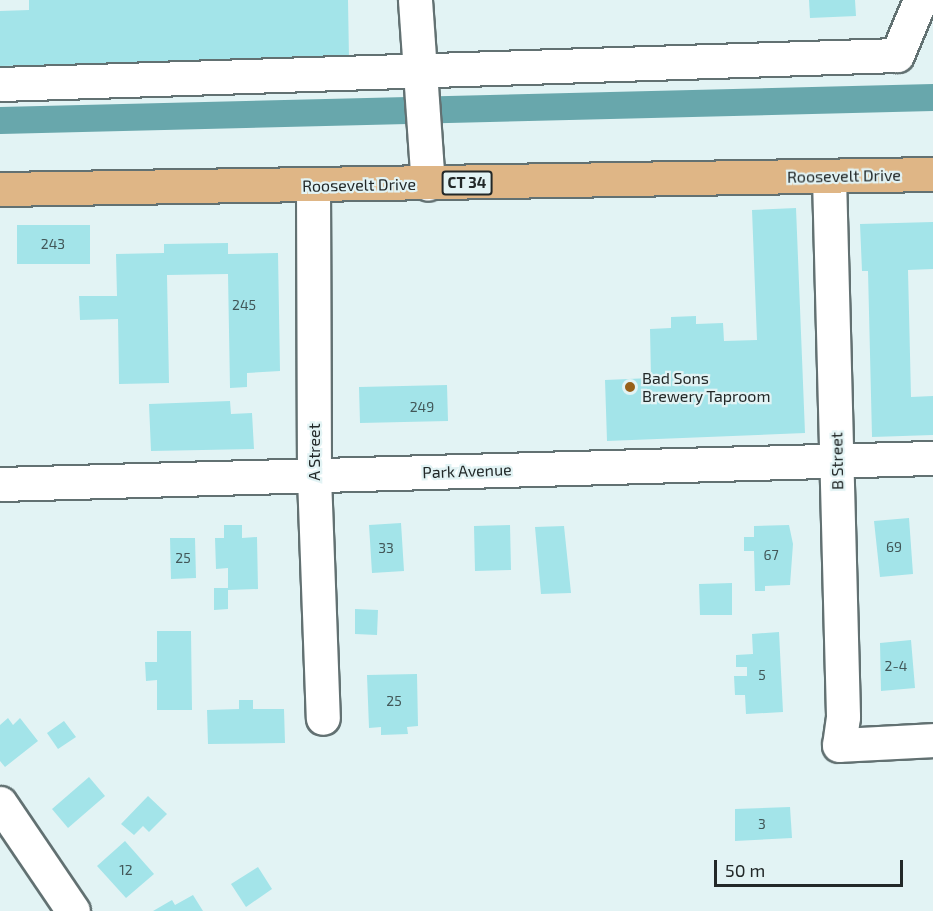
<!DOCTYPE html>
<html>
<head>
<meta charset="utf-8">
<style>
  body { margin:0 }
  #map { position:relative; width:933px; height:911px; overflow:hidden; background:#e2f3f4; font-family:"Exo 2",sans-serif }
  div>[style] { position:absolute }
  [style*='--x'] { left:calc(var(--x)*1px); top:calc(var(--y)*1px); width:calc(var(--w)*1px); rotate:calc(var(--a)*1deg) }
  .canal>* { height:27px; margin:-13.5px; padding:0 13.5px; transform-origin:13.5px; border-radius:13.5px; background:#68a7ac }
  .building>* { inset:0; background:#a3e4e9 }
  .roads { filter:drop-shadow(2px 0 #627172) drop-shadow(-2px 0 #627172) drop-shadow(0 2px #627172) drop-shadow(0 -2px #627172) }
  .minor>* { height:33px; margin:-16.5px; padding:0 16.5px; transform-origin:16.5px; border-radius:16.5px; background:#fff }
  .major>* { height:33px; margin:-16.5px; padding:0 16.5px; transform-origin:16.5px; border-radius:16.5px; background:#dfb686 }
  .dots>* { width:16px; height:16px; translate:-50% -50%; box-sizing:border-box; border:3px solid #e2f3f4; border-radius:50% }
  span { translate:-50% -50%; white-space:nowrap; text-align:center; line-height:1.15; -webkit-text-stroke:4.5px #e2f3f4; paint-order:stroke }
  .number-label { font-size:14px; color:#425758 }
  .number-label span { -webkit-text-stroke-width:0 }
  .shield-label span { padding:2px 4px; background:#e2f3f4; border:2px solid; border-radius:4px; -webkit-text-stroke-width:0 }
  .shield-label { font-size:15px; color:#222828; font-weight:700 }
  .street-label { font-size:16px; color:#222828 }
  .poi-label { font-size:16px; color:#222828 }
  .left { translate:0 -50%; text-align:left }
  .scale { position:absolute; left:714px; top:860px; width:189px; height:27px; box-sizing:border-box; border:3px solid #222828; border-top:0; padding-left:8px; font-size:18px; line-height:21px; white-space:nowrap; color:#222828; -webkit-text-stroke:4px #e2f3f4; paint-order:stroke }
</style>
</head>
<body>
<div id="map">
  <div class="canal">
    <div style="--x:0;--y:120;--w:933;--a:-1.41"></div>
  </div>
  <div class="building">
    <div style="clip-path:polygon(29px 0,348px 0,349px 59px,0 66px,0 11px,29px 10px)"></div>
    <div style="clip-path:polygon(809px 0,855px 0,856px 16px,810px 18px)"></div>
    <div style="clip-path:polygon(796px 208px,805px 433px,607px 441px,605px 380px,651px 378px,650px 329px,671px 328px,671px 317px,696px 316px,696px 324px,723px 323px,724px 341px,757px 340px,752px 210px)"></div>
    <div style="clip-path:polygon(933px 222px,933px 269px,908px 270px,911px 397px,933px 396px,933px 435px,872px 437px,868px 271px,862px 271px,860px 224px)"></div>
    <div style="clip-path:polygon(17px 225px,90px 225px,90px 264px,17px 264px)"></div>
    <div style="clip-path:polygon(228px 243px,228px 254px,278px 253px,280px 371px,247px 373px,247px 387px,230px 388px,228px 274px,167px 275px,169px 383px,119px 384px,118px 319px,80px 320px,79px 296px,117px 296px,116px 254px,164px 253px,164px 244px)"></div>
    <div style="clip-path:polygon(447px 385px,448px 421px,360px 423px,359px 387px)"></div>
    <div style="clip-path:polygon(230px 401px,231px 414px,252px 413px,254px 449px,151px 451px,149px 404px)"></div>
    <div style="clip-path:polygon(909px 518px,913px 574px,880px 577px,874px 521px)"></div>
    <div style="clip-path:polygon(401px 523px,404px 571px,372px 573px,369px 525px)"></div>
    <div style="clip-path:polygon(224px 525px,242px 525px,242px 538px,257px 537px,258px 589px,228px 590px,228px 568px,216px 569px,215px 538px,224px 538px)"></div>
    <div style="clip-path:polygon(510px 525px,511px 570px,475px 571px,474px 526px)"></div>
    <div style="clip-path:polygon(789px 525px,793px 544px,790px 585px,765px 586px,765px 591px,755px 591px,754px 551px,744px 551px,744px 537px,754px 537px,754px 526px)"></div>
    <div style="clip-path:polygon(564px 526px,571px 593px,541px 594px,535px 527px)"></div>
    <div style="clip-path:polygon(170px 538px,195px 538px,196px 578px,171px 579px)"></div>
    <div style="clip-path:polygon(732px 583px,732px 615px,700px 615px,699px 584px)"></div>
    <div style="clip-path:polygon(214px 588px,228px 588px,228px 609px,214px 610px)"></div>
    <div style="clip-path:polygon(355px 609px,378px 610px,377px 635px,355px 634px)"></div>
    <div style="clip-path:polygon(157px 631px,191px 631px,192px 710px,157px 710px,157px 680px,146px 681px,145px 662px,157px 662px)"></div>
    <div style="clip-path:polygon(779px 632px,783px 712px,746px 714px,745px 695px,735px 695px,734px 676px,747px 676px,747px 667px,736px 667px,736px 655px,753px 654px,752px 634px)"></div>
    <div style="clip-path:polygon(911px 640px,915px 688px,881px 691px,880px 643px)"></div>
    <div style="clip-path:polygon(417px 674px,418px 726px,407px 727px,408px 734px,381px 735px,381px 727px,369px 728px,367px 675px)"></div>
    <div style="clip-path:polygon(239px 700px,253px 700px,253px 709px,284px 709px,285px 743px,208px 744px,207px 710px,239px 709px)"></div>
    <div style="clip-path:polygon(8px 718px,13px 725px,20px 718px,38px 741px,5px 767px,0 761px,0 725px)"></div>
    <div style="clip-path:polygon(64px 721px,76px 737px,58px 749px,47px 733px)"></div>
    <div style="clip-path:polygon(89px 777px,105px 796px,68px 828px,52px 809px)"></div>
    <div style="clip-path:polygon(148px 796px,167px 814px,149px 832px,143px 826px,134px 835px,121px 824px)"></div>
    <div style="clip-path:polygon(790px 807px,792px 838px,735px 841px,735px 809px)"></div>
    <div style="clip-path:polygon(125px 841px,154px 874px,126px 898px,97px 866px)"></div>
    <div style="clip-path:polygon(258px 867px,272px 889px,246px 907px,231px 884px)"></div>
    <div style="clip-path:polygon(193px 895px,203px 911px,153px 911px,172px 900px,175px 905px)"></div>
  </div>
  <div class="roads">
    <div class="minor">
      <div style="--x:415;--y:0;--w:184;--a:86"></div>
      <div style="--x:0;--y:84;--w:897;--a:-1.85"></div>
      <div style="--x:897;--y:55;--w:60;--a:-67.3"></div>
      <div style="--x:829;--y:177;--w:540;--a:88.51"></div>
      <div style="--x:843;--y:717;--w:28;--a:98"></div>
      <div style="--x:839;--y:745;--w:94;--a:-3"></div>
      <div style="--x:313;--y:186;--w:291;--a:89.8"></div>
      <div style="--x:314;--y:477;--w:241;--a:87.9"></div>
      <div style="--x:0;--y:484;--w:933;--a:-1.6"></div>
      <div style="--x:0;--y:803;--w:130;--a:55.9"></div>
    </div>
    <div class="major">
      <div style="--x:0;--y:189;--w:933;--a:-0.92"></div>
    </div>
  </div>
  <div class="dots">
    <div style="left:630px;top:387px;background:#976019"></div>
  </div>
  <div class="number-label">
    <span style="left:53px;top:244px">243</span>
    <span style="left:244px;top:305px">245</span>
    <span style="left:422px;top:407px">249</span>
    <span style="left:894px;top:547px">69</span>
    <span style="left:386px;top:548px">33</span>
    <span style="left:771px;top:555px">67</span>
    <span style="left:183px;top:558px">25</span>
    <span style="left:896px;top:666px">2-4</span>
    <span style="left:762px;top:675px">5</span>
    <span style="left:394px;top:701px">25</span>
    <span style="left:762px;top:824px">3</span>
    <span style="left:126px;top:870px">12</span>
  </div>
  <div class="shield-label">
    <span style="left:467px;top:183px">CT 34</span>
  </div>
  <div class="street-label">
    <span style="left:844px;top:176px;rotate:-1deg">Roosevelt Drive</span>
    <span style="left:359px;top:185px;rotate:-1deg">Roosevelt Drive</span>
    <span style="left:314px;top:452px;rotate:-90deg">A Street</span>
    <span style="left:837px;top:461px;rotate:-91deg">B Street</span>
    <span style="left:467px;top:471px;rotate:-2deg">Park Avenue</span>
  </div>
  <div class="poi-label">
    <span class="left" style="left:642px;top:387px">Bad Sons<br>Brewery Taproom</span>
  </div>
  <div class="scale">50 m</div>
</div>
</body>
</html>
